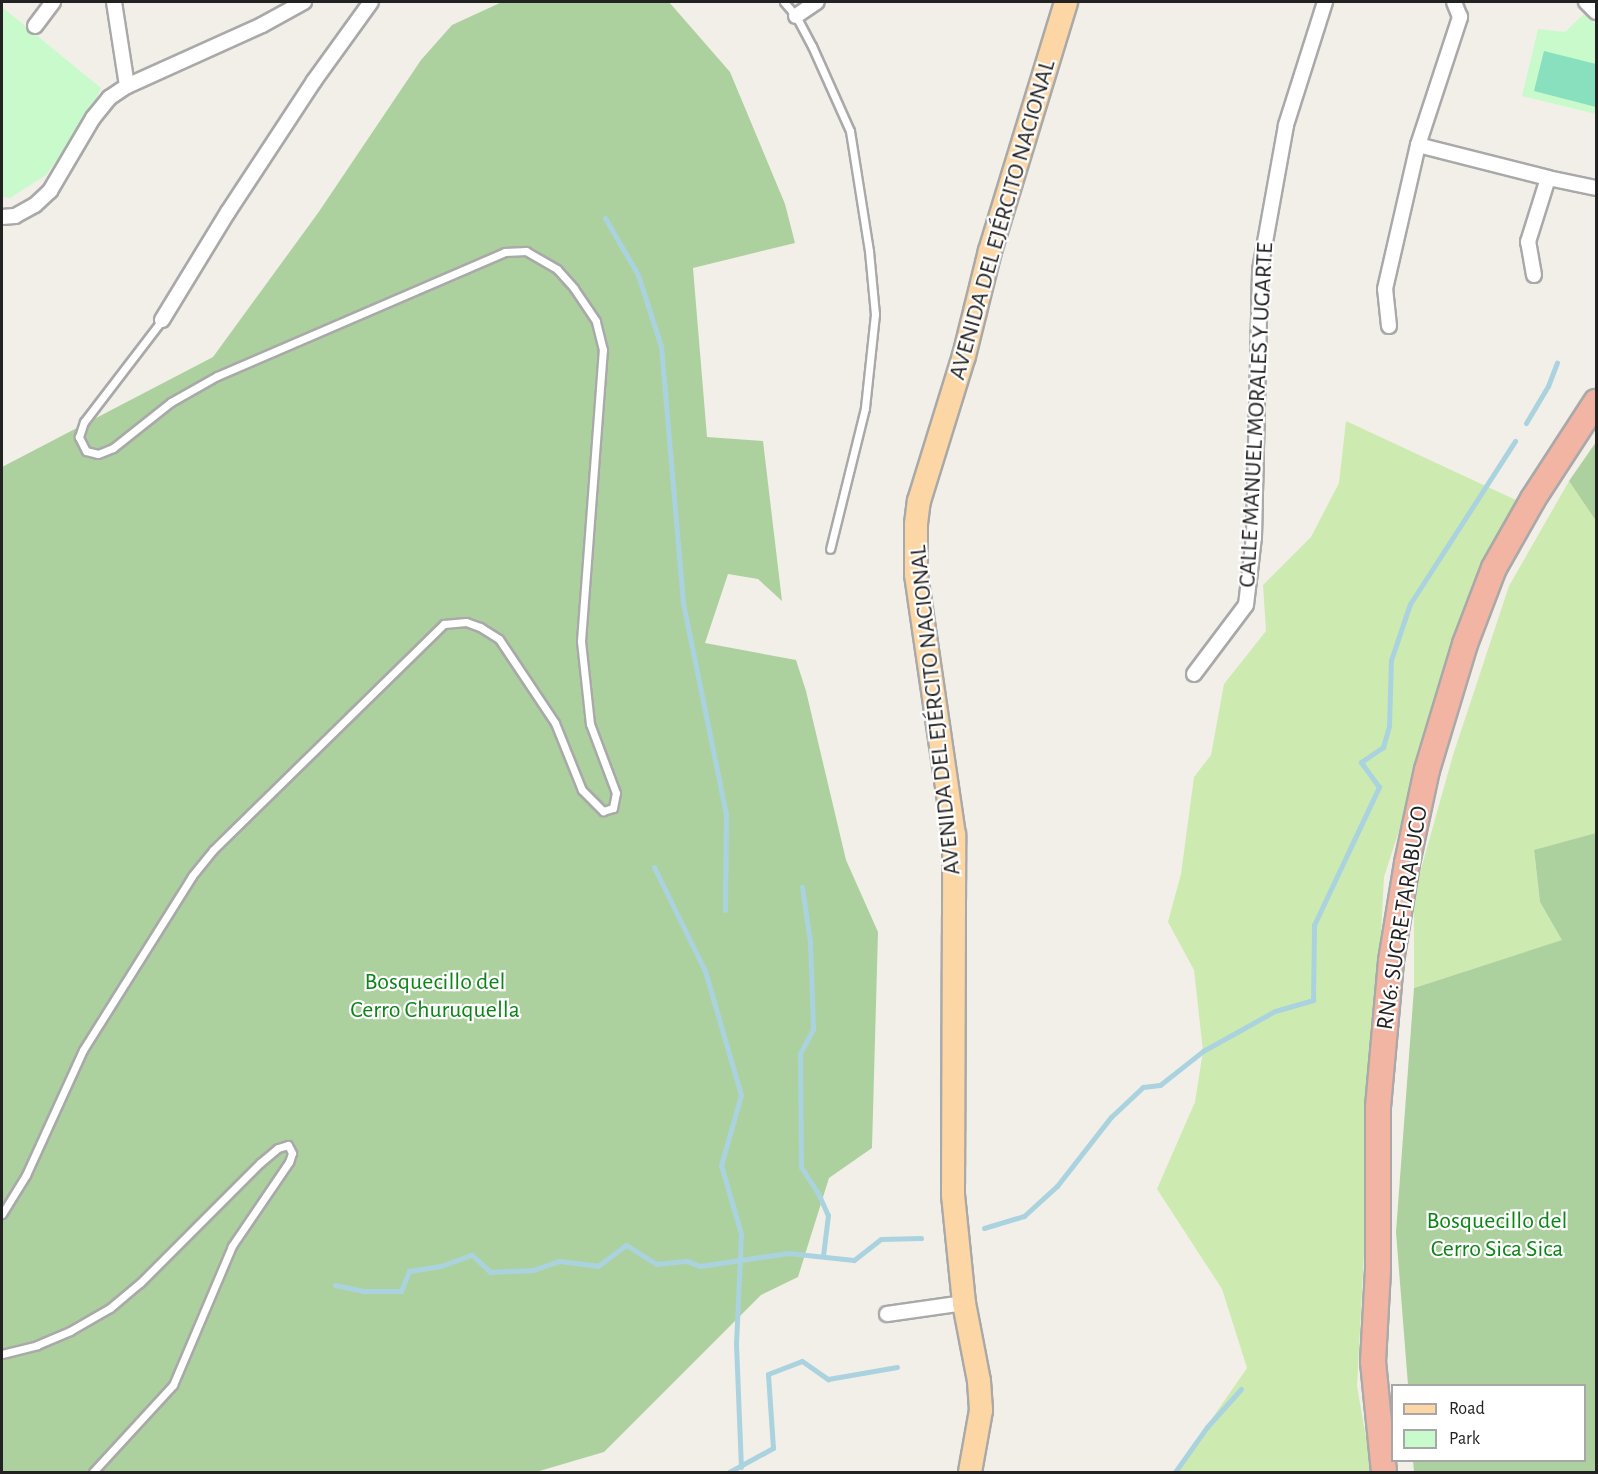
<!DOCTYPE html>
<html>
<head>
<meta charset="utf-8">
<style>
  body { margin:0 }
  #map { position:relative; width:1598px; height:1474px; overflow:hidden; background:#f2efe9; font-family:"Alegreya Sans",sans-serif }
  div>[style] { position:absolute }
  [style*='--x'] { left:calc(var(--x)*1px); top:calc(var(--y)*1px); width:calc(var(--w)*1px); rotate:calc(var(--a)*1deg) }
  .grass>* { inset:0; background:#cdebb0 }
  .forest>* { inset:0; background:#add19e }
  .park>* { inset:0; background:#c8facc }
  .pitch>* { inset:0; background:#88e0be }
  .stream>* { height:5px; margin:-2.5px; padding:0 2.5px; transform-origin:2.5px; border-radius:2.5px; background:#aad3df }
  .roads { filter:drop-shadow(2px 0 #a9a9a9) drop-shadow(-2px 0 #a9a9a9) drop-shadow(0 2px #a9a9a9) drop-shadow(0 -2px #a9a9a9) }
  .service>* { height:7px; margin:-3.5px; padding:0 3.5px; transform-origin:3.5px; border-radius:3.5px; background:#fff }
  .minor>* { height:14px; margin:-7px; padding:0 7px; transform-origin:7px; border-radius:7px; background:#fff }
  .primary>* { height:22px; margin:-11px; padding:0 11px; transform-origin:11px; border-radius:11px; background:#fcd6a4 }
  .trunk>* { height:24px; margin:-12px; padding:0 12px; transform-origin:12px; border-radius:12px; background:#f2b4a3 }
  span { translate:-50% -50%; white-space:nowrap; text-align:center; line-height:1.15; -webkit-text-stroke:4.5px #fff; paint-order:stroke }
  .street-label { font-size:24px; color:#222 }
  .park-label { font-size:24px; color:#0c8416 }
  .frame { position:absolute; inset:0; border:3px solid #222; pointer-events:none }
  .legend { position:absolute; left:1391px; top:1384px; width:195px; height:78px; box-sizing:border-box; background:#fff; border:2px solid #a7a7a7; margin:0; padding:8px 10px; list-style:none; font-size:18px; color:#222 }
  .legend li { display:flex; align-items:center; gap:12px; height:30px }
  .legend b { width:30px; border:2px solid #a7a7a7 }
</style>
</head>
<body>
<div id="map">
  <div class="grass">
    <div style="clip-path:polygon(1346px 421px,1518px 501px,1481px 578px,1384px 877px,1357px 1386px,1372px 1472px,1175px 1472px,1247px 1368px,1222px 1289px,1157px 1189px,1195px 1102px,1203px 1051px,1194px 970px,1168px 922px,1181px 874px,1194px 777px,1211px 755px,1224px 684px,1266px 631px,1263px 585px,1311px 537px,1339px 483px)"></div>
    <div style="clip-path:polygon(1569px 481px,1596px 521px,1596px 833px,1534px 851px,1540px 902px,1563px 940px,1414px 988px,1414px 894px,1453px 755px,1509px 586px)"></div>
  </div>
  <div class="forest">
    <div style="clip-path:polygon(502px 2px,669px 2px,730px 72px,785px 204px,795px 243px,693px 268px,707px 437px,763px 441px,782px 601px,758px 579px,728px 574px,705px 643px,796px 660px,806px 691px,846px 860px,878px 932px,872px 1148px,829px 1178px,798px 1277px,761px 1295px,604px 1452px,536px 1472px,2px 1472px,2px 467px,213px 357px,318px 213px,421px 60px,452px 25px)"></div>
    <div style="clip-path:polygon(1596px 442px,1596px 521px,1569px 481px)"></div>
    <div style="clip-path:polygon(1596px 833px,1596px 1472px,1414px 1472px,1413px 1461px,1584px 1460px,1584px 1386px,1408px 1385px,1396px 1232px,1414px 988px,1562px 940px,1540px 902px,1534px 850px)"></div>
  </div>
  <div class="park">
    <div style="clip-path:polygon(2px 7px,101px 88px,91px 112px,46px 175px,10px 198px,2px 197px)"></div>
    <div style="clip-path:polygon(1584px 14px,1596px 25px,1596px 114px,1522px 96px,1538px 29px,1565px 32px)"></div>
  </div>
  <div class="pitch">
    <div style="clip-path:polygon(1544px 51px,1596px 64px,1596px 107px,1534px 91px)"></div>
  </div>
  <div class="stream">
    <div style="--x:605;--y:218;--w:66;--a:59.9"></div>
    <div style="--x:638;--y:275;--w:75;--a:72.1"></div>
    <div style="--x:661;--y:346;--w:258;--a:85.1"></div>
    <div style="--x:683;--y:603;--w:215;--a:78.5"></div>
    <div style="--x:726;--y:814;--w:96;--a:90.6"></div>
    <div style="--x:1526;--y:423;--w:43;--a:-59.3"></div>
    <div style="--x:1548;--y:386;--w:25;--a:-69"></div>
    <div style="--x:654;--y:867;--w:116;--a:63.9"></div>
    <div style="--x:705;--y:971;--w:129;--a:73.8"></div>
    <div style="--x:741;--y:1095;--w:73;--a:105.9"></div>
    <div style="--x:721;--y:1165;--w:72;--a:73.8"></div>
    <div style="--x:741;--y:1234;--w:110;--a:92.6"></div>
    <div style="--x:736;--y:1344;--w:123;--a:87.7"></div>
    <div style="--x:802;--y:887;--w:56;--a:81.7"></div>
    <div style="--x:810;--y:942;--w:87;--a:88"></div>
    <div style="--x:813;--y:1029;--w:27;--a:118"></div>
    <div style="--x:800;--y:1053;--w:114;--a:89.5"></div>
    <div style="--x:801;--y:1167;--w:31;--a:57"></div>
    <div style="--x:818;--y:1193;--w:24;--a:66"></div>
    <div style="--x:828;--y:1215;--w:41;--a:97"></div>
    <div style="--x:984;--y:1228;--w:42;--a:-16.7"></div>
    <div style="--x:1024;--y:1216;--w:45;--a:-42.3"></div>
    <div style="--x:1057;--y:1186;--w:88;--a:-52"></div>
    <div style="--x:1111;--y:1117;--w:44;--a:-43.2"></div>
    <div style="--x:1143;--y:1087;--w:17;--a:-7"></div>
    <div style="--x:1160;--y:1085;--w:55;--a:-38.3"></div>
    <div style="--x:1203;--y:1051;--w:82;--a:-29.1"></div>
    <div style="--x:1275;--y:1011;--w:40;--a:-16"></div>
    <div style="--x:1313;--y:1000;--w:75;--a:-89.2"></div>
    <div style="--x:1314;--y:925;--w:153;--a:-64.8"></div>
    <div style="--x:1379;--y:787;--w:31;--a:-126"></div>
    <div style="--x:1361;--y:762;--w:27;--a:-34"></div>
    <div style="--x:1383;--y:747;--w:22;--a:-74"></div>
    <div style="--x:1389;--y:726;--w:66;--a:-88.3"></div>
    <div style="--x:1391;--y:660;--w:59;--a:-71.3"></div>
    <div style="--x:1410;--y:604;--w:194;--a:-57.2"></div>
    <div style="--x:335;--y:1285;--w:29;--a:12"></div>
    <div style="--x:363;--y:1291;--w:38;--a:0"></div>
    <div style="--x:401;--y:1291;--w:22;--a:-68"></div>
    <div style="--x:409;--y:1271;--w:32;--a:-9"></div>
    <div style="--x:441;--y:1266;--w:33;--a:-20"></div>
    <div style="--x:472;--y:1255;--w:25;--a:43"></div>
    <div style="--x:490;--y:1272;--w:43;--a:-2.7"></div>
    <div style="--x:533;--y:1270;--w:28;--a:-19"></div>
    <div style="--x:559;--y:1261;--w:39;--a:7"></div>
    <div style="--x:598;--y:1266;--w:35;--a:-37"></div>
    <div style="--x:626;--y:1245;--w:36;--a:32"></div>
    <div style="--x:657;--y:1264;--w:30;--a:-6"></div>
    <div style="--x:687;--y:1261;--w:14;--a:21"></div>
    <div style="--x:700;--y:1266;--w:89;--a:-8.4"></div>
    <div style="--x:788;--y:1253;--w:66;--a:6.1"></div>
    <div style="--x:854;--y:1260;--w:34;--a:-38"></div>
    <div style="--x:881;--y:1239;--w:40;--a:-1.4"></div>
    <div style="--x:729;--y:1472;--w:50;--a:-28.6"></div>
    <div style="--x:773;--y:1448;--w:74;--a:-93.9"></div>
    <div style="--x:768;--y:1374;--w:36;--a:-21"></div>
    <div style="--x:802;--y:1361;--w:32;--a:35"></div>
    <div style="--x:828;--y:1379;--w:70;--a:-9.9"></div>
    <div style="--x:1175;--y:1472;--w:55;--a:-54.6"></div>
    <div style="--x:1207;--y:1427;--w:51;--a:-48.2"></div>
  </div>
  <div class="roads">
    <div class="service">
      <div style="--x:784;--y:2;--w:18;--a:49"></div>
      <div style="--x:796;--y:16;--w:34;--a:62"></div>
      <div style="--x:812;--y:46;--w:93;--a:65.9"></div>
      <div style="--x:850;--y:131;--w:121;--a:81"></div>
      <div style="--x:869;--y:251;--w:63;--a:84.6"></div>
      <div style="--x:875;--y:314;--w:95;--a:96.1"></div>
      <div style="--x:865;--y:408;--w:145;--a:103.9"></div>
      <div style="--x:2;--y:1214;--w:46;--a:-58.4"></div>
      <div style="--x:26;--y:1175;--w:137;--a:-65.5"></div>
      <div style="--x:83;--y:1050;--w:205;--a:-57.9"></div>
      <div style="--x:192;--y:876;--w:33;--a:-51"></div>
      <div style="--x:213;--y:850;--w:323;--a:-44.4"></div>
      <div style="--x:444;--y:624;--w:22;--a:-5"></div>
      <div style="--x:466;--y:622;--w:15;--a:20"></div>
      <div style="--x:480;--y:627;--w:22;--a:32"></div>
      <div style="--x:499;--y:639;--w:101;--a:56.3"></div>
      <div style="--x:555;--y:723;--w:72;--a:68.1"></div>
      <div style="--x:582;--y:790;--w:30;--a:45"></div>
      <div style="--x:603;--y:811;--w:10;--a:-17"></div>
      <div style="--x:613;--y:808;--w:15;--a:-79"></div>
      <div style="--x:616;--y:793;--w:74;--a:-110.6"></div>
      <div style="--x:590;--y:724;--w:83;--a:-96.2"></div>
      <div style="--x:581;--y:641;--w:292;--a:-85.7"></div>
      <div style="--x:603;--y:350;--w:30;--a:-104"></div>
      <div style="--x:596;--y:321;--w:40;--a:-124"></div>
      <div style="--x:574;--y:288;--w:25;--a:-132"></div>
      <div style="--x:557;--y:269;--w:36;--a:-150"></div>
      <div style="--x:526;--y:251;--w:21;--a:177"></div>
      <div style="--x:505;--y:252;--w:314;--a:156.7"></div>
      <div style="--x:217;--y:376;--w:53;--a:150.5"></div>
      <div style="--x:171;--y:402;--w:74;--a:141.6"></div>
      <div style="--x:113;--y:448;--w:16;--a:158"></div>
      <div style="--x:98;--y:454;--w:12;--a:-166"></div>
      <div style="--x:86;--y:451;--w:16;--a:-117"></div>
      <div style="--x:79;--y:437;--w:16;--a:-72"></div>
      <div style="--x:84;--y:422;--w:128;--a:-52.6"></div>
      <div style="--x:2;--y:1354;--w:36;--a:-14"></div>
      <div style="--x:37;--y:1345;--w:36;--a:-23"></div>
      <div style="--x:70;--y:1331;--w:46;--a:-29.9"></div>
      <div style="--x:110;--y:1308;--w:39;--a:-40"></div>
      <div style="--x:140;--y:1283;--w:170;--a:-45"></div>
      <div style="--x:260;--y:1163;--w:23;--a:-40"></div>
      <div style="--x:278;--y:1148;--w:10;--a:-17"></div>
      <div style="--x:288;--y:1145;--w:9;--a:63"></div>
      <div style="--x:292;--y:1153;--w:9;--a:108"></div>
      <div style="--x:289;--y:1162;--w:102;--a:124.2"></div>
      <div style="--x:232;--y:1246;--w:151;--a:113"></div>
      <div style="--x:173;--y:1385;--w:118;--a:132.6"></div>
    </div>
    <div class="minor">
      <div style="--x:114;--y:2;--w:85;--a:81.2"></div>
      <div style="--x:1586;--y:2;--w:14;--a:45"></div>
      <div style="--x:796;--y:16;--w:25;--a:-34"></div>
      <div style="--x:35;--y:26;--w:30;--a:-53"></div>
      <div style="--x:1418;--y:145;--w:134;--a:14.2"></div>
      <div style="--x:1548;--y:178;--w:49;--a:11.8"></div>
      <div style="--x:2;--y:217;--w:13;--a:-4"></div>
      <div style="--x:15;--y:216;--w:23;--a:-29"></div>
      <div style="--x:35;--y:205;--w:21;--a:-43"></div>
      <div style="--x:50;--y:191;--w:85;--a:-59.5"></div>
      <div style="--x:93;--y:118;--w:26;--a:-51"></div>
      <div style="--x:109;--y:98;--w:22;--a:-34"></div>
      <div style="--x:127;--y:86;--w:148;--a:-24.3"></div>
      <div style="--x:262;--y:25;--w:48;--a:-28.7"></div>
      <div style="--x:1534;--y:275;--w:34;--a:-100"></div>
      <div style="--x:1528;--y:242;--w:67;--a:-72.6"></div>
      <div style="--x:162;--y:320;--w:127;--a:-58.6"></div>
      <div style="--x:228;--y:212;--w:157;--a:-56.7"></div>
      <div style="--x:314;--y:81;--w:97;--a:-54.2"></div>
      <div style="--x:1389;--y:326;--w:37;--a:-96"></div>
      <div style="--x:1385;--y:289;--w:148;--a:-77.1"></div>
      <div style="--x:1418;--y:145;--w:135;--a:-71.8"></div>
      <div style="--x:1460;--y:17;--w:16;--a:-112"></div>
      <div style="--x:1194;--y:674;--w:86;--a:-53"></div>
      <div style="--x:1246;--y:605;--w:68;--a:-83.3"></div>
      <div style="--x:1254;--y:537;--w:267;--a:-88.7"></div>
      <div style="--x:1260;--y:270;--w:147;--a:-79.8"></div>
      <div style="--x:1286;--y:125;--w:129;--a:-72.4"></div>
      <div style="--x:887;--y:1314;--w:78;--a:-8.1"></div>
    </div>
    <div class="primary">
      <div style="--x:970;--y:1472;--w:63;--a:-79.9"></div>
      <div style="--x:981;--y:1410;--w:29;--a:-94"></div>
      <div style="--x:979;--y:1381;--w:79;--a:-100.9"></div>
      <div style="--x:964;--y:1303;--w:109;--a:-95.8"></div>
      <div style="--x:953;--y:1195;--w:360;--a:-89.8"></div>
      <div style="--x:954;--y:835;--w:263;--a:-98.3"></div>
      <div style="--x:916;--y:575;--w:51;--a:-90"></div>
      <div style="--x:916;--y:524;--w:23;--a:-83"></div>
      <div style="--x:919;--y:501;--w:152;--a:-72.8"></div>
      <div style="--x:964;--y:356;--w:108;--a:-76.1"></div>
      <div style="--x:990;--y:251;--w:260;--a:-73"></div>
    </div>
    <div class="trunk">
      <div style="--x:1384;--y:1472;--w:111;--a:-95.7"></div>
      <div style="--x:1373;--y:1362;--w:93;--a:-86.9"></div>
      <div style="--x:1378;--y:1269;--w:162;--a:-90"></div>
      <div style="--x:1378;--y:1107;--w:147;--a:-84.9"></div>
      <div style="--x:1391;--y:961;--w:99;--a:-80.7"></div>
      <div style="--x:1407;--y:863;--w:95;--a:-77.9"></div>
      <div style="--x:1427;--y:770;--w:132;--a:-73.2"></div>
      <div style="--x:1465;--y:644;--w:81;--a:-69.1"></div>
      <div style="--x:1494;--y:568;--w:79;--a:-60.5"></div>
      <div style="--x:1533;--y:499;--w:116;--a:-57"></div>
    </div>
  </div>
  <div class="street-label">
    <span style="left:1003px;top:220px;rotate:-74deg">AVENIDA DEL EJÉRCITO NACIONAL</span>
    <span style="left:1257px;top:415px;rotate:-87deg">CALLE MANUEL MORALES Y UGARTE</span>
    <span style="left:936px;top:710px;rotate:-96deg">AVENIDA DEL EJÉRCITO NACIONAL</span>
    <span style="left:1403px;top:918px;rotate:-81deg">RN6: SUCRE-TARABUCO</span>
  </div>
  <div class="park-label">
    <span style="left:435px;top:997px">Bosquecillo del<br>Cerro Churuquella</span>
    <span style="left:1497px;top:1236px">Bosquecillo del<br>Cerro Sica Sica</span>
  </div>
  <div class="frame"></div>
  <ul class="legend">
  <li><b style="height:8px;background:#fcd6a4"></b>Road</li>
  <li><b style="height:16px;background:#c8facc"></b>Park</li>
  </ul>
</div>
</body>
</html>
